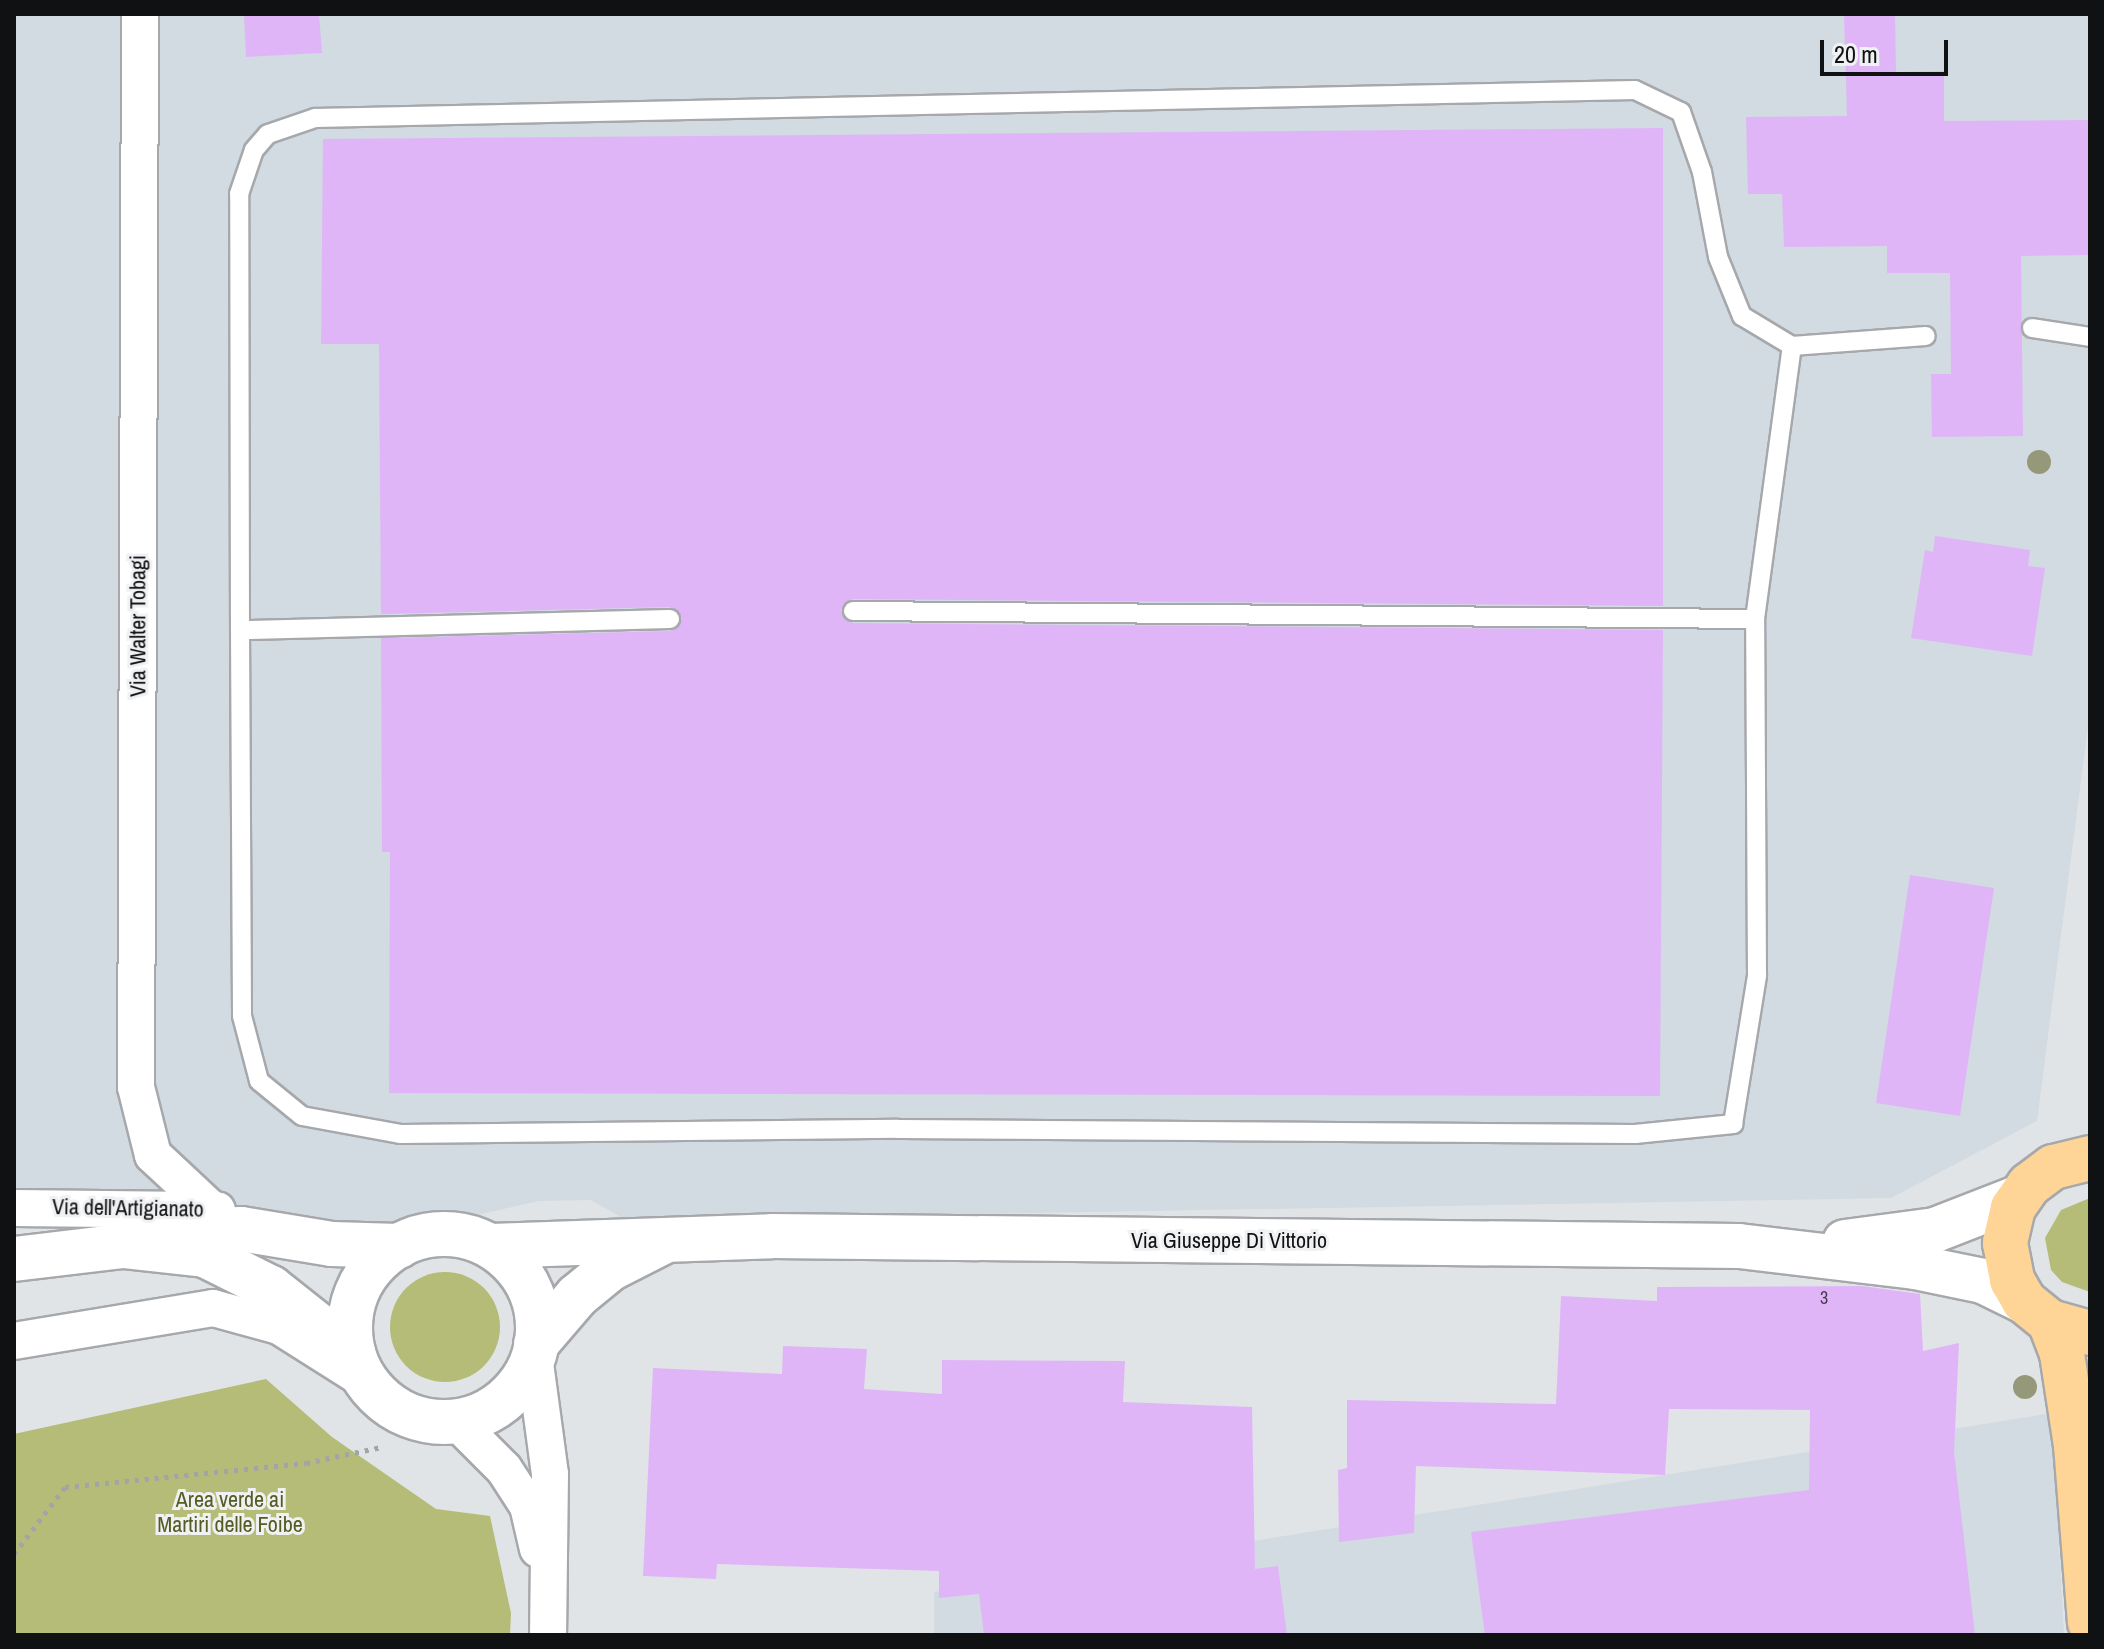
<!DOCTYPE html>
<html>
<head>
<meta charset="utf-8">
<style>
  body { margin:0 }
  #map { position:relative; width:2104px; height:1649px; overflow:hidden; background:#e1e4e6; font-family:"Archivo Narrow",sans-serif }
  div>[style] { position:absolute }
  [style*='--x'] { left:calc(var(--x)*1px); top:calc(var(--y)*1px); width:calc(var(--w)*1px); rotate:calc(var(--a)*1deg) }
  .built>* { inset:0; background:#d2dae2 }
  .green>* { inset:0; background:#b4bc77 }
  .round { border-radius:50% }
  .building>* { inset:0; background:#e0b5f8 }
  .path>* { height:5px; margin-top:-2.5px; transform-origin:0; background:repeating-linear-gradient(90deg,#a2a4a6 0 4px,transparent 0 10px) }
  .roads { filter:drop-shadow(2px 0 #a6a8ab) drop-shadow(-2px 0 #a6a8ab) drop-shadow(0 2px #a6a8ab) drop-shadow(0 -2px #a6a8ab) }
  .service>* { height:18px; margin:-9px; padding:0 9px; transform-origin:9px; border-radius:9px; background:#fff }
  .minor>* { height:36px; margin:-18px; padding:0 18px; transform-origin:18px; border-radius:18px; background:#fff }
  .tertiary>* { height:44px; margin:-22px; padding:0 22px; transform-origin:22px; border-radius:22px; background:#fff }
  .tertiary>.ring { margin:-22px; padding:0; box-sizing:content-box; background:none; border:44px solid #fff; border-radius:50% }
  .primary>* { height:44px; margin:-22px; padding:0 22px; transform-origin:22px; border-radius:22px; background:#ffd597 }
  .trees>* { width:24px; height:24px; margin:-12px; border-radius:50%; background:#95997a }
  span { translate:-50% -50%; white-space:nowrap; text-align:center; line-height:1.15; -webkit-text-stroke:6px #eff1f3; paint-order:stroke }
  .number-label { font-size:18px; color:#443a4c }
  .number-label span { -webkit-text-stroke-width:0 }
  .street-label { font-size:22px; color:#101112 }
  .park-label { font-size:22px; color:#565b22 }
  .frame { position:absolute; inset:0; border:16px solid #101112; pointer-events:none }
  .scale { position:absolute; left:1820px; top:40px; width:128px; height:36px; box-sizing:border-box; border:4px solid #101112; border-top:0; padding-left:10px; font-size:24px; line-height:28px; white-space:nowrap; color:#101112; -webkit-text-stroke:6px #eff1f3; paint-order:stroke }
</style>
</head>
<body>
<div id="map">
  <div class="built">
    <div style="clip-path:polygon(14px 14px,2090px 14px,2090px 711px,2037px 1121px,1891px 1198px,693px 1219px,623px 1218px,591px 1200px,538px 1201px,394px 1234px,14px 1222px)"></div>
    <div style="clip-path:polygon(2052px 1413px,2064px 1635px,934px 1635px,934px 1592px)"></div>
  </div>
  <div class="green">
    <div style="clip-path:polygon(2090px 1198px,2090px 1292px,2062px 1282px,2051px 1270px,2045px 1238px,2061px 1210px)"></div>
    <div class="round" style="left:390px;top:1272px;width:110px;height:110px"></div>
    <div style="clip-path:polygon(266px 1379px,332px 1437px,436px 1509px,490px 1516px,511px 1613px,510px 1635px,14px 1635px,14px 1434px)"></div>
  </div>
  <div class="building">
    <div style="clip-path:polygon(244px 14px,319px 14px,322px 53px,246px 57px)"></div>
    <div style="clip-path:polygon(1844px 14px,1895px 14px,1896px 72px,1944px 71px,1944px 121px,2090px 120px,2090px 255px,2021px 256px,2023px 436px,1932px 437px,1931px 374px,1951px 374px,1950px 273px,1887px 273px,1887px 246px,1784px 247px,1782px 194px,1748px 194px,1746px 117px,1847px 116px)"></div>
    <div style="clip-path:polygon(1663px 128px,1663px 606px,853px 599px,841px 610px,853px 623px,1663px 630px,1660px 1096px,389px 1093px,390px 852px,382px 852px,381px 638px,670px 631px,682px 618px,670px 607px,381px 614px,379px 344px,321px 344px,323px 139px)"></div>
    <div style="clip-path:polygon(1935px 536px,2030px 550px,2028px 566px,2045px 568px,2032px 656px,1911px 638px,1925px 550px,1933px 552px)"></div>
    <div style="clip-path:polygon(1910px 875px,1994px 888px,1960px 1116px,1876px 1103px)"></div>
    <div style="clip-path:polygon(1862px 1286px,1920px 1294px,1923px 1351px,1959px 1343px,1954px 1452px,1975px 1635px,1485px 1635px,1471px 1532px,1809px 1490px,1810px 1410px,1669px 1409px,1665px 1475px,1416px 1466px,1414px 1533px,1339px 1542px,1338px 1470px,1347px 1468px,1347px 1400px,1556px 1404px,1561px 1296px,1657px 1301px,1657px 1287px)"></div>
    <div style="clip-path:polygon(783px 1346px,867px 1349px,864px 1389px,942px 1394px,942px 1360px,1125px 1361px,1123px 1402px,1252px 1407px,1255px 1569px,1278px 1566px,1287px 1635px,984px 1635px,979px 1594px,939px 1598px,939px 1571px,717px 1564px,716px 1579px,643px 1576px,653px 1368px,782px 1374px)"></div>
  </div>
  <div class="path">
    <div style="--x:14;--y:1554;--w:84;--a:-52.7"></div>
    <div style="--x:65;--y:1487;--w:242;--a:-5.7"></div>
    <div style="--x:306;--y:1463;--w:77;--a:-12"></div>
  </div>
  <div class="roads">
    <div class="service">
      <div style="--x:2032;--y:328;--w:59;--a:8.8"></div>
      <div style="--x:670;--y:619;--w:430;--a:178.5"></div>
      <div style="--x:240;--y:630;--w:436;--a:-90.1"></div>
      <div style="--x:239;--y:194;--w:46;--a:-71.2"></div>
      <div style="--x:254;--y:150;--w:21;--a:-49"></div>
      <div style="--x:268;--y:134;--w:50;--a:-18.8"></div>
      <div style="--x:315;--y:118;--w:1320;--a:-1.22"></div>
      <div style="--x:1635;--y:90;--w:51;--a:25.6"></div>
      <div style="--x:1681;--y:112;--w:64;--a:70.7"></div>
      <div style="--x:1702;--y:172;--w:86;--a:79.3"></div>
      <div style="--x:1718;--y:257;--w:64;--a:67.9"></div>
      <div style="--x:1742;--y:316;--w:58;--a:31"></div>
      <div style="--x:1792;--y:346;--w:134;--a:-4.3"></div>
      <div style="--x:1755;--y:619;--w:275;--a:-82.3"></div>
      <div style="--x:240;--y:630;--w:386;--a:89.7"></div>
      <div style="--x:242;--y:1016;--w:67;--a:75.3"></div>
      <div style="--x:259;--y:1081;--w:55;--a:39.1"></div>
      <div style="--x:302;--y:1116;--w:101;--a:10.3"></div>
      <div style="--x:401;--y:1134;--w:497;--a:-0.6"></div>
      <div style="--x:898;--y:1129;--w:737;--a:0.39"></div>
      <div style="--x:1635;--y:1134;--w:99;--a:-5.8"></div>
      <div style="--x:1733;--y:1124;--w:151;--a:-80.8"></div>
      <div style="--x:1757;--y:975;--w:356;--a:-90.3"></div>
      <div style="--x:1755;--y:619;--w:902;--a:-179.49"></div>
    </div>
    <div class="minor">
      <div style="--x:140;--y:14;--w:1073;--a:90.21"></div>
      <div style="--x:136;--y:1087;--w:70;--a:76"></div>
      <div style="--x:153;--y:1155;--w:79;--a:43"></div>
      <div style="--x:14;--y:1208;--w:203;--a:0.6"></div>
      <div style="--x:14;--y:1341;--w:202;--a:-9.4"></div>
      <div style="--x:213;--y:1308;--w:68;--a:15.3"></div>
      <div style="--x:279;--y:1326;--w:103;--a:32.3"></div>
      <div style="--x:534;--y:1356;--w:119;--a:82.3"></div>
      <div style="--x:550;--y:1474;--w:161;--a:90.7"></div>
      <div style="--x:457;--y:1422;--w:66;--a:45"></div>
      <div style="--x:504;--y:1469;--w:44;--a:57"></div>
      <div style="--x:528;--y:1506;--w:44;--a:76.9"></div>
    </div>
    <div class="tertiary">
      <div style="--x:163;--y:1233;--w:78;--a:-2.9"></div>
      <div style="--x:241;--y:1229;--w:92;--a:9.4"></div>
      <div style="--x:332;--y:1244;--w:67;--a:1.7"></div>
      <div class="ring" style="left:350px;top:1234px;width:144px;height:144px"></div>
      <div style="--x:1845;--y:1242;--w:91;--a:-7.6"></div>
      <div style="--x:1935;--y:1230;--w:91;--a:-21.2"></div>
      <div style="--x:491;--y:1246;--w:281;--a:-2"></div>
      <div style="--x:772;--y:1236;--w:967;--a:0.59"></div>
      <div style="--x:1739;--y:1246;--w:177;--a:6.8"></div>
      <div style="--x:1915;--y:1267;--w:69;--a:11.6"></div>
      <div style="--x:1983;--y:1281;--w:46;--a:26"></div>
      <div style="--x:14;--y:1259;--w:110;--a:-6.8"></div>
      <div style="--x:123;--y:1246;--w:82;--a:6.3"></div>
      <div style="--x:205;--y:1255;--w:74;--a:26.6"></div>
      <div style="--x:271;--y:1288;--w:105;--a:38.4"></div>
      <div style="--x:536;--y:1344;--w:63;--a:-49.5"></div>
      <div style="--x:577;--y:1296;--w:43;--a:-39.3"></div>
      <div style="--x:610;--y:1269;--w:59;--a:-27"></div>
    </div>
    <div class="primary">
      <div style="--x:2090;--y:1158;--w:38;--a:166"></div>
      <div style="--x:2053;--y:1167;--w:30;--a:143"></div>
      <div style="--x:2029;--y:1185;--w:28;--a:125"></div>
      <div style="--x:2013;--y:1208;--w:36;--a:103"></div>
      <div style="--x:2005;--y:1243;--w:38;--a:79"></div>
      <div style="--x:2012;--y:1280;--w:24;--a:60"></div>
      <div style="--x:2024;--y:1301;--w:33;--a:39"></div>
      <div style="--x:2050;--y:1322;--w:41;--a:15.4"></div>
      <div style="--x:2050;--y:1322;--w:34;--a:69"></div>
      <div style="--x:2062;--y:1354;--w:92;--a:81.3"></div>
      <div style="--x:2076;--y:1445;--w:178;--a:85.5"></div>
    </div>
  </div>
  <div class="trees">
    <div style="left:2039px;top:462px"></div>
    <div style="left:2025px;top:1387px"></div>
  </div>
  <div class="number-label">
    <span style="left:1824px;top:1298px">3</span>
  </div>
  <div class="street-label">
    <span style="left:138px;top:626px;rotate:-90deg">Via Walter Tobagi</span>
    <span style="left:128px;top:1208px;rotate:1deg">Via dell'Artigianato</span>
    <span style="left:1229px;top:1241px">Via Giuseppe Di Vittorio</span>
  </div>
  <div class="park-label">
    <span style="left:230px;top:1512px">Area verde ai<br>Martiri delle Foibe</span>
  </div>
  <div class="frame"></div>
  <div class="scale">20 m</div>
</div>
</body>
</html>
